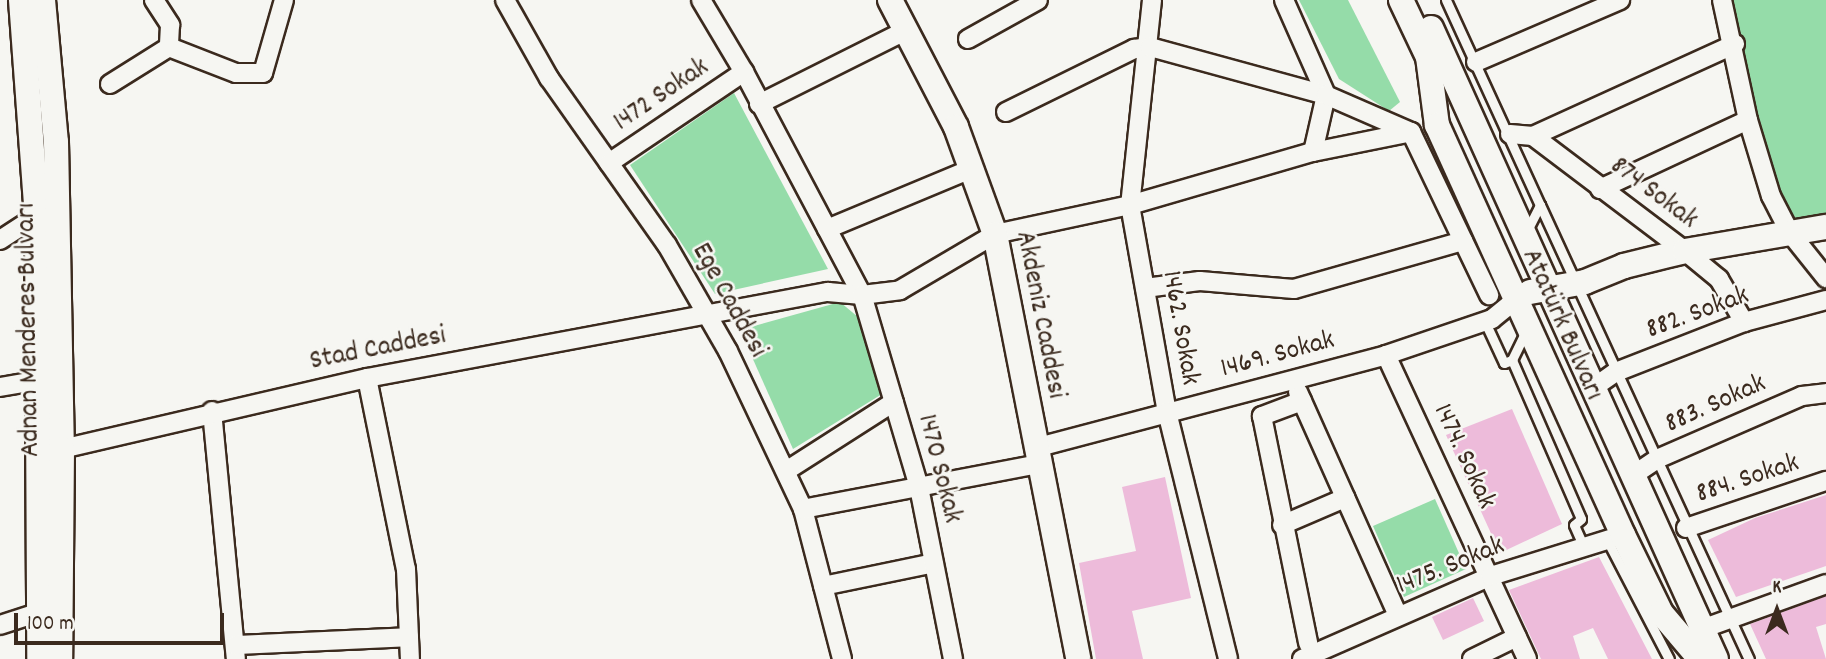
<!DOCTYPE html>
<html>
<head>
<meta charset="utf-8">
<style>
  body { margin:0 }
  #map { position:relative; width:1826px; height:659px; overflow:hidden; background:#f6f6f2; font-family:Dekko,sans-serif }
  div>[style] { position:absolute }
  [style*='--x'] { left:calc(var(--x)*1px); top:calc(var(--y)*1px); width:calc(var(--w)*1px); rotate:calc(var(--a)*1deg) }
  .green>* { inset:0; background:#95dca9 }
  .building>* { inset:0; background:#edbbda }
  .roads { filter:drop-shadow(2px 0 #3b2a1e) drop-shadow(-2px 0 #3b2a1e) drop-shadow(0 2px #3b2a1e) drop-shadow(0 -2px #3b2a1e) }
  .lane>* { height:9px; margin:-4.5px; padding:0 4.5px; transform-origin:4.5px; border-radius:4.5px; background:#f6f6f2 }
  .street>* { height:18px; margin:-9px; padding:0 9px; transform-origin:9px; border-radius:9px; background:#f6f6f2 }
  .secondary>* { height:24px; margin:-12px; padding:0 12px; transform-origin:12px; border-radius:12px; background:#f6f6f2 }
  span { translate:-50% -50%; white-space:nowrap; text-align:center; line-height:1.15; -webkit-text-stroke:5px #f6f6f2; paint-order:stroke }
  .street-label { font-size:28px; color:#3b2a1e }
  .north { position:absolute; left:1742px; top:575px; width:70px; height:70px; -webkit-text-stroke:5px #f6f6f2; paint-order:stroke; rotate:0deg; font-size:19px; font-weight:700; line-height:28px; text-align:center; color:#3b2a1e }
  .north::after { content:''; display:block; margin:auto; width:24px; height:32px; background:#3b2a1e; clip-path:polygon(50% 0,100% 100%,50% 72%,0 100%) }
  .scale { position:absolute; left:14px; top:613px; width:210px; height:32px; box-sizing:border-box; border:4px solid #3b2a1e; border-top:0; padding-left:9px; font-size:21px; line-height:24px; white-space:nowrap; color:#3b2a1e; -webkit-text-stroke:5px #f6f6f2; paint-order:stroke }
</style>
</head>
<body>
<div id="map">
  <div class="green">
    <div style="clip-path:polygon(1299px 0,1348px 0,1400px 102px,1389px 111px,1339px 79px)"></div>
    <div style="clip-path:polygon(1727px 0,1826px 0,1826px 227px,1790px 233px)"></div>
    <div style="clip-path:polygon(734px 93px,828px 269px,715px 294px,630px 165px)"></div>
    <div style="clip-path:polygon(840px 302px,864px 322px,882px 394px,793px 449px,740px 330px)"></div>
    <div style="clip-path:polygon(1435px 499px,1466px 569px,1404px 597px,1373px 526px)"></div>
  </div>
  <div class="building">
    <div style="clip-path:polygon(1512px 409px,1562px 524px,1500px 553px,1446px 435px)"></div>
    <div style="clip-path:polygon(1165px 477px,1191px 598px,1132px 611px,1143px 659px,1096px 659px,1079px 563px,1136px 551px,1122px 487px)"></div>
    <div style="clip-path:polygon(1826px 495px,1826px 566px,1736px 597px,1708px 540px,1755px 518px)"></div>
    <div style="clip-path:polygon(1599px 557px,1652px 659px,1608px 659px,1593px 628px,1573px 636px,1580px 659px,1541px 659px,1509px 590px)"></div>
    <div style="clip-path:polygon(1826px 596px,1826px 624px,1816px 627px,1826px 659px,1766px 659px,1750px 624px)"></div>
    <div style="clip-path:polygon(1473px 598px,1484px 621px,1443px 640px,1432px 617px)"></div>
  </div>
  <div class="roads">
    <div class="lane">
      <div style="--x:1446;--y:0;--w:226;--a:65.4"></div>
      <div style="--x:1540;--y:205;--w:28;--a:117"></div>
      <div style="--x:1540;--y:205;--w:500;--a:65.3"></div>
      <div style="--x:1485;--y:322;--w:45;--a:65.1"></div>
      <div style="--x:1504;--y:363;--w:9;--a:-21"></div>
      <div style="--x:1526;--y:331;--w:32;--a:116"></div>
      <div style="--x:1512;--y:360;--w:173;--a:66.5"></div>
      <div style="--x:1581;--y:519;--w:9;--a:139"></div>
      <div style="--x:1574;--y:525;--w:24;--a:66"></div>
      <div style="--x:1607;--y:540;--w:134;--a:62.5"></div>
    </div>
    <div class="street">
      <div style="--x:154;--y:0;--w:30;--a:57"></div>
      <div style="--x:170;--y:25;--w:22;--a:93"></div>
      <div style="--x:505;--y:0;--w:90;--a:60.6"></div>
      <div style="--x:549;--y:78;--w:204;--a:54.8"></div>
      <div style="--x:667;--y:245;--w:122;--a:60.1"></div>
      <div style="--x:728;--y:351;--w:175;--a:64.6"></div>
      <div style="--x:803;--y:509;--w:155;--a:75.4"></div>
      <div style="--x:701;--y:0;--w:84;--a:59.2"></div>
      <div style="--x:744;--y:72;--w:252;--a:62.1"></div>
      <div style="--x:1152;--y:0;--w:206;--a:96.1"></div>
      <div style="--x:1130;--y:205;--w:210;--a:79.9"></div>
      <div style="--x:1167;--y:412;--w:254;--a:76.1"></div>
      <div style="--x:1284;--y:0;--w:104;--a:66.1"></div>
      <div style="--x:1326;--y:95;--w:58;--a:102.8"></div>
      <div style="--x:1722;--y:0;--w:123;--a:77.8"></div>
      <div style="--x:1748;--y:120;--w:79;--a:73.2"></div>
      <div style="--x:1771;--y:196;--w:42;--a:62.8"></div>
      <div style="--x:1790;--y:233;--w:58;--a:51.3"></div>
      <div style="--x:968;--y:39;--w:80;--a:-29.1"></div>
      <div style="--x:169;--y:47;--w:72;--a:21.2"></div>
      <div style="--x:236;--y:73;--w:27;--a:0"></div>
      <div style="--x:263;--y:73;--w:76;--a:-74"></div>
      <div style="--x:1476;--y:62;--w:157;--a:-23.3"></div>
      <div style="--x:110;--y:84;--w:70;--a:-32.1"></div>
      <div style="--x:759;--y:104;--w:165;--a:-26.6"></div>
      <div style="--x:1006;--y:112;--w:143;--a:-26.2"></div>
      <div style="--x:1134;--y:49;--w:16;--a:-7"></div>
      <div style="--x:1150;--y:47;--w:182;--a:15.3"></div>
      <div style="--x:1326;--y:95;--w:93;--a:23.5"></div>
      <div style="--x:1411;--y:132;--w:181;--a:64.4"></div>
      <div style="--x:1510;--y:134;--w:23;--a:5"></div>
      <div style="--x:1533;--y:136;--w:191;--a:37.1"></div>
      <div style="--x:1685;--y:251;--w:44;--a:39.5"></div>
      <div style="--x:1719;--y:279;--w:50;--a:59.8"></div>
      <div style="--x:1533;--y:136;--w:222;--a:-24.5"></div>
      <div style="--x:609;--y:163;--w:163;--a:-34"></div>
      <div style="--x:1600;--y:189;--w:163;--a:-25"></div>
      <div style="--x:827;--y:229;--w:156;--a:-22.6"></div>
      <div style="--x:0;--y:240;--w:44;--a:-33"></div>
      <div style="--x:1145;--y:288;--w:55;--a:-7.3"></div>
      <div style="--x:1200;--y:281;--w:94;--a:4.9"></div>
      <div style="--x:1294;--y:289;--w:176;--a:-15.9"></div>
      <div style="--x:1386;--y:355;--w:335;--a:65.1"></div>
      <div style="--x:367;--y:378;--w:195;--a:78.5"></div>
      <div style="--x:406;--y:569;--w:90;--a:87.5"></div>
      <div style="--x:0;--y:387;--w:42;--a:-9.7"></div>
      <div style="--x:1593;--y:388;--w:28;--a:-35"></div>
      <div style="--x:1616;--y:372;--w:137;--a:-21.3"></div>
      <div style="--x:1744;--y:322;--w:85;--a:-15"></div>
      <div style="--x:1298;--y:392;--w:245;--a:65.9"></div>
      <div style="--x:1302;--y:401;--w:43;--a:159.4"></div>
      <div style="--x:1262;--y:416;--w:232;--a:78.5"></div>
      <div style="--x:212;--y:411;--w:249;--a:84.5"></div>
      <div style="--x:1035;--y:448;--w:363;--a:-14.8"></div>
      <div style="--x:1386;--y:355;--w:112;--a:-18.8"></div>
      <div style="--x:1492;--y:319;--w:32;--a:-39"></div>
      <div style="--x:62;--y:449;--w:313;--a:-13.1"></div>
      <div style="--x:367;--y:378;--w:469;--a:-10.6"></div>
      <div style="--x:828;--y:292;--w:34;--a:5"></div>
      <div style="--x:786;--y:471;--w:128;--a:-32.6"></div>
      <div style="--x:1632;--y:476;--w:30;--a:-34"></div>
      <div style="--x:1657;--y:459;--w:158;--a:-23.5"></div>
      <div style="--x:1802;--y:396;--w:24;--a:-7"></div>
      <div style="--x:803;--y:509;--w:239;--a:-10.8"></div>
      <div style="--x:1282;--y:525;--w:69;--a:-23.2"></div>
      <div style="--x:1686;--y:528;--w:148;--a:-18.6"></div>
      <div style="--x:823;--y:586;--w:113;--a:-11.7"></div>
      <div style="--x:0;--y:625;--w:42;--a:-18"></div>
      <div style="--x:1702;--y:629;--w:132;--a:-19.9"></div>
      <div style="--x:235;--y:645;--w:174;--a:-2.6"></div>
      <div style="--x:953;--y:659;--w:175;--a:-101.2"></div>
      <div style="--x:919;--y:487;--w:200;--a:-106.5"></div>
      <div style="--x:862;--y:295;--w:38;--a:-7"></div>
      <div style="--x:900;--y:290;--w:110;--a:-30.5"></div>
      <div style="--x:995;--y:234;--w:138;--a:-12.1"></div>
      <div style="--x:1130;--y:205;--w:191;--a:-16.2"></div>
      <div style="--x:1313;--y:152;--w:100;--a:-11.5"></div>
      <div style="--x:1302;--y:659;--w:206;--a:-23.7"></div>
      <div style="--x:1491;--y:576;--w:138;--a:-17.3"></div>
      <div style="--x:1472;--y:659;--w:50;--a:-26.1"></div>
    </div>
    <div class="secondary">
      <div style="--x:21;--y:0;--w:217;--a:85.8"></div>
      <div style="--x:37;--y:216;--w:443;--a:89.7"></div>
      <div style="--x:43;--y:0;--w:143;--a:84.8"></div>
      <div style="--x:56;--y:142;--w:307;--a:88.9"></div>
      <div style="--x:62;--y:449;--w:210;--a:90.5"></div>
      <div style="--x:890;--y:0;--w:143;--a:62.5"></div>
      <div style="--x:956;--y:127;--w:114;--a:70"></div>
      <div style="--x:995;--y:234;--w:433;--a:78.9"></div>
      <div style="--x:1401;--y:0;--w:63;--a:64.7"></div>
      <div style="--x:1428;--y:57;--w:69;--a:82.5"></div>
      <div style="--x:1437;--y:125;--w:450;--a:65.6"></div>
      <div style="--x:1623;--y:535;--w:87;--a:64"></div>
      <div style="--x:1661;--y:613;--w:60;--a:49.7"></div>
      <div style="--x:1431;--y:28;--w:692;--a:65.69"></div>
      <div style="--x:1530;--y:292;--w:56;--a:-10.3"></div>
      <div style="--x:1585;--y:282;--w:42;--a:-22.3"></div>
      <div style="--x:1624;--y:266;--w:63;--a:-13.8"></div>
      <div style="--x:1685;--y:251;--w:143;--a:-9.7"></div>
    </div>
  </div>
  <div class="street-label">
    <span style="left:662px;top:96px;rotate:-34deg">1472 Sokak</span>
    <span style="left:1653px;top:194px;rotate:37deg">874 Sokak</span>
    <span style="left:728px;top:301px;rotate:61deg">Ege Caddesi</span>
    <span style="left:1698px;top:314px;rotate:-20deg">882. Sokak</span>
    <span style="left:1039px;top:315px;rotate:79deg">Akdeniz Caddesi</span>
    <span style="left:1561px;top:325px;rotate:66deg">Atatürk Bulvarı</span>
    <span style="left:1179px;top:328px;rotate:80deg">1462. Sokak</span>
    <span style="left:30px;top:330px;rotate:-91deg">Adnan Menderes Bulvarı</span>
    <span style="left:378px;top:350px;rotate:-11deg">Stad Caddesi</span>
    <span style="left:1278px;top:356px;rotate:-15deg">1469. Sokak</span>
    <span style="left:1716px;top:405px;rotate:-24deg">883. Sokak</span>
    <span style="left:1463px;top:457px;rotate:65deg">1474. Sokak</span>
    <span style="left:938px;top:469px;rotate:76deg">1470 Sokak</span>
    <span style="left:1748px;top:480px;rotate:-18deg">884. Sokak</span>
    <span style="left:1451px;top:567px;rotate:-22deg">1475. Sokak</span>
  </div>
  <div class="north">K</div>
  <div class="scale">100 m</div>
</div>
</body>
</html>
